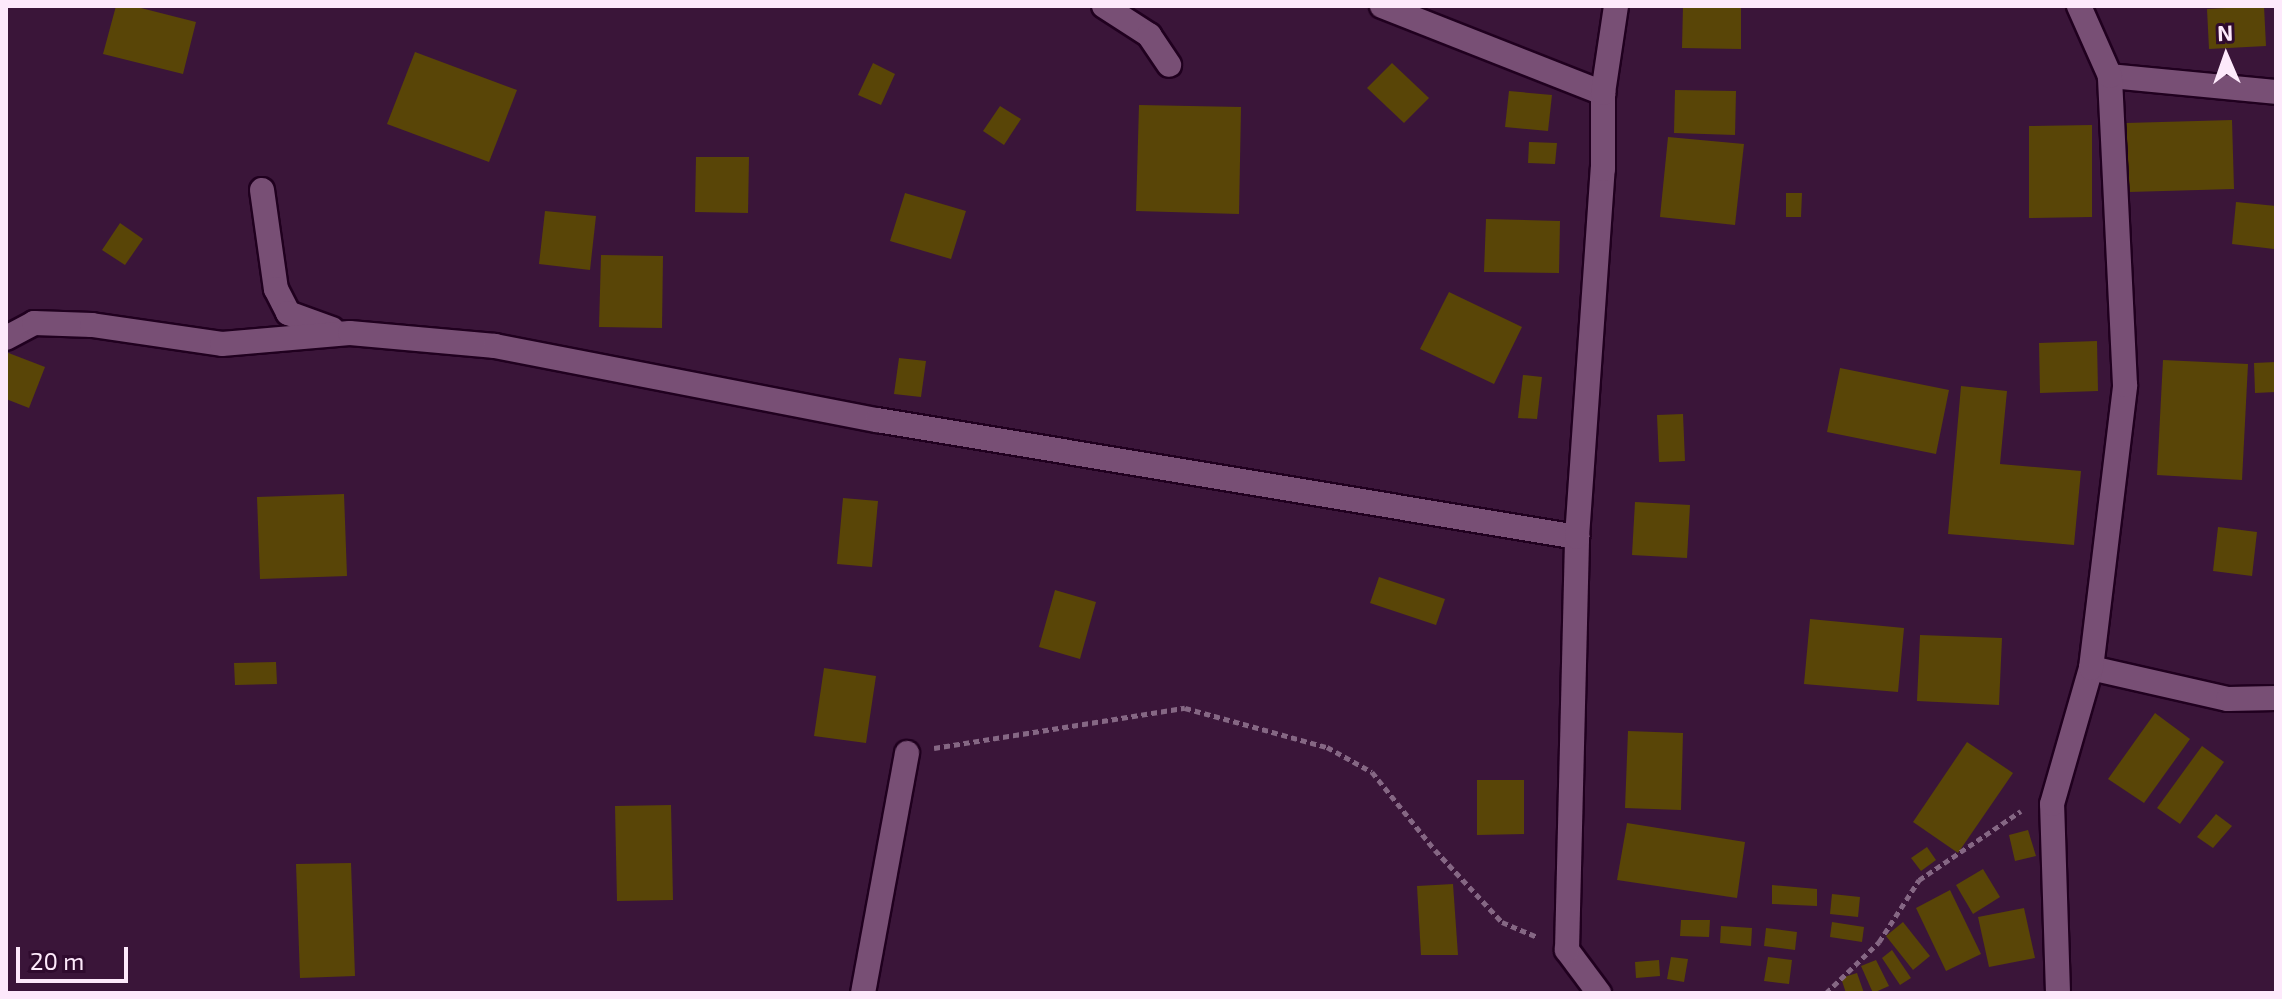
<!DOCTYPE html>
<html>
<head>
<meta charset="utf-8">
<style>
  body { margin:0 }
  #map { position:relative; width:2282px; height:999px; overflow:hidden; background:#3a1539; font-family:"Exo 2",sans-serif }
  div>[style] { position:absolute }
  [style*='--x'] { left:calc(var(--x)*1px); top:calc(var(--y)*1px); width:calc(var(--w)*1px); rotate:calc(var(--a)*1deg) }
  .building>* { inset:0; background:#594507 }
  .path>* { height:5px; margin-top:-2.5px; transform-origin:0; background:repeating-linear-gradient(90deg,#856784 0 6px,transparent 0 10px) }
  .roads { filter:drop-shadow(2px 0 #20001f) drop-shadow(-2px 0 #20001f) drop-shadow(0 2px #20001f) drop-shadow(0 -2px #20001f) }
  .minor>* { height:24px; margin:-12px; padding:0 12px; transform-origin:12px; border-radius:12px; background:#784f75 }
  span { translate:-50% -50%; white-space:nowrap; text-align:center; line-height:1.15; -webkit-text-stroke:8px #2f0b2e; paint-order:stroke }
  .frame { position:absolute; inset:0; border:8px solid #fde9fb; pointer-events:none }
  .north { position:absolute; left:2186px; top:16px; width:80px; height:80px; -webkit-text-stroke:6px #2f0b2e; paint-order:stroke; rotate:358deg; font-size:22px; font-weight:700; line-height:32px; text-align:center; color:#fde9fb }
  .north::after { content:''; display:block; margin:auto; width:28px; height:36px; background:#fde9fb; clip-path:polygon(50% 0,100% 100%,50% 72%,0 100%) }
  .scale { position:absolute; left:16px; top:947px; width:112px; height:36px; box-sizing:border-box; border:4px solid #fde9fb; border-top:0; padding-left:10px; font-size:24px; line-height:28px; white-space:nowrap; color:#fde9fb; -webkit-text-stroke:6px #2f0b2e; paint-order:stroke }
</style>
</head>
<body>
<div id="map">
  <div class="building">
    <div style="clip-path:polygon(116px 6px,133px 6px,196px 22px,183px 74px,103px 54px)"></div>
    <div style="clip-path:polygon(1683px 6px,1741px 6px,1741px 49px,1682px 48px)"></div>
    <div style="clip-path:polygon(2264px 6px,2266px 46px,2209px 49px,2207px 9px)"></div>
    <div style="clip-path:polygon(415px 52px,517px 90px,489px 162px,387px 124px)"></div>
    <div style="clip-path:polygon(873px 63px,895px 74px,881px 105px,858px 95px)"></div>
    <div style="clip-path:polygon(1392px 63px,1429px 98px,1404px 123px,1367px 88px)"></div>
    <div style="clip-path:polygon(1675px 90px,1736px 91px,1735px 135px,1674px 133px)"></div>
    <div style="clip-path:polygon(1509px 91px,1552px 95px,1548px 131px,1505px 127px)"></div>
    <div style="clip-path:polygon(1139px 105px,1241px 107px,1239px 214px,1136px 211px)"></div>
    <div style="clip-path:polygon(1000px 106px,1021px 119px,1004px 145px,983px 131px)"></div>
    <div style="clip-path:polygon(2232px 120px,2234px 189px,2129px 192px,2126px 123px)"></div>
    <div style="clip-path:polygon(2092px 125px,2092px 217px,2029px 218px,2029px 126px)"></div>
    <div style="clip-path:polygon(1668px 137px,1744px 144px,1735px 225px,1660px 217px)"></div>
    <div style="clip-path:polygon(1529px 142px,1557px 143px,1555px 164px,1528px 163px)"></div>
    <div style="clip-path:polygon(696px 157px,749px 157px,748px 213px,695px 212px)"></div>
    <div style="clip-path:polygon(905px 193px,966px 211px,951px 259px,890px 241px)"></div>
    <div style="clip-path:polygon(1786px 193px,1802px 193px,1801px 217px,1786px 217px)"></div>
    <div style="clip-path:polygon(2236px 202px,2276px 206px,2274px 249px,2232px 244px)"></div>
    <div style="clip-path:polygon(545px 211px,596px 216px,590px 270px,539px 264px)"></div>
    <div style="clip-path:polygon(1486px 219px,1560px 221px,1559px 273px,1484px 272px)"></div>
    <div style="clip-path:polygon(120px 223px,143px 239px,125px 265px,102px 250px)"></div>
    <div style="clip-path:polygon(601px 255px,663px 256px,662px 328px,599px 327px)"></div>
    <div style="clip-path:polygon(1449px 292px,1522px 327px,1494px 384px,1420px 349px)"></div>
    <div style="clip-path:polygon(2097px 341px,2098px 391px,2040px 393px,2039px 343px)"></div>
    <div style="clip-path:polygon(6px 352px,45px 367px,29px 408px,6px 399px)"></div>
    <div style="clip-path:polygon(899px 358px,926px 361px,921px 397px,894px 394px)"></div>
    <div style="clip-path:polygon(2163px 360px,2248px 364px,2242px 480px,2157px 475px)"></div>
    <div style="clip-path:polygon(2276px 362px,2276px 392px,2255px 393px,2254px 363px)"></div>
    <div style="clip-path:polygon(1840px 368px,1949px 390px,1936px 454px,1827px 432px)"></div>
    <div style="clip-path:polygon(1523px 375px,1542px 377px,1537px 419px,1518px 418px)"></div>
    <div style="clip-path:polygon(1961px 386px,2007px 391px,2000px 464px,2081px 471px,2074px 545px,1948px 534px)"></div>
    <div style="clip-path:polygon(1683px 414px,1685px 461px,1659px 462px,1657px 415px)"></div>
    <div style="clip-path:polygon(344px 494px,347px 576px,260px 579px,257px 497px)"></div>
    <div style="clip-path:polygon(843px 498px,878px 501px,872px 567px,837px 564px)"></div>
    <div style="clip-path:polygon(1635px 502px,1690px 505px,1687px 558px,1632px 555px)"></div>
    <div style="clip-path:polygon(2218px 527px,2257px 532px,2252px 576px,2213px 571px)"></div>
    <div style="clip-path:polygon(1379px 577px,1445px 599px,1436px 625px,1370px 603px)"></div>
    <div style="clip-path:polygon(1055px 590px,1096px 602px,1080px 659px,1039px 647px)"></div>
    <div style="clip-path:polygon(1810px 619px,1904px 628px,1898px 692px,1804px 684px)"></div>
    <div style="clip-path:polygon(1920px 635px,2002px 638px,1999px 705px,1917px 701px)"></div>
    <div style="clip-path:polygon(276px 662px,277px 684px,235px 685px,234px 663px)"></div>
    <div style="clip-path:polygon(824px 668px,876px 676px,866px 743px,814px 736px)"></div>
    <div style="clip-path:polygon(2155px 713px,2190px 739px,2144px 803px,2108px 779px)"></div>
    <div style="clip-path:polygon(1628px 731px,1683px 733px,1681px 810px,1625px 808px)"></div>
    <div style="clip-path:polygon(1967px 742px,2013px 773px,1958px 853px,1913px 822px)"></div>
    <div style="clip-path:polygon(2202px 746px,2224px 762px,2180px 824px,2157px 808px)"></div>
    <div style="clip-path:polygon(1477px 780px,1524px 780px,1524px 834px,1477px 835px)"></div>
    <div style="clip-path:polygon(671px 805px,673px 900px,617px 901px,615px 806px)"></div>
    <div style="clip-path:polygon(2216px 814px,2232px 826px,2213px 848px,2197px 837px)"></div>
    <div style="clip-path:polygon(1627px 823px,1745px 842px,1737px 898px,1617px 880px)"></div>
    <div style="clip-path:polygon(2028px 830px,2036px 856px,2015px 861px,2009px 835px)"></div>
    <div style="clip-path:polygon(1927px 847px,1936px 860px,1921px 871px,1911px 858px)"></div>
    <div style="clip-path:polygon(351px 863px,355px 976px,300px 978px,296px 864px)"></div>
    <div style="clip-path:polygon(1983px 869px,2000px 897px,1973px 914px,1956px 885px)"></div>
    <div style="clip-path:polygon(1453px 884px,1458px 955px,1421px 955px,1417px 886px)"></div>
    <div style="clip-path:polygon(1772px 885px,1817px 889px,1817px 906px,1772px 904px)"></div>
    <div style="clip-path:polygon(1950px 890px,1981px 954px,1946px 971px,1916px 908px)"></div>
    <div style="clip-path:polygon(1832px 894px,1860px 897px,1858px 917px,1830px 914px)"></div>
    <div style="clip-path:polygon(2024px 908px,2035px 958px,1989px 967px,1978px 917px)"></div>
    <div style="clip-path:polygon(1681px 920px,1710px 920px,1709px 937px,1680px 936px)"></div>
    <div style="clip-path:polygon(1832px 922px,1864px 927px,1862px 942px,1830px 937px)"></div>
    <div style="clip-path:polygon(1903px 922px,1930px 956px,1913px 970px,1886px 936px)"></div>
    <div style="clip-path:polygon(1721px 926px,1752px 928px,1751px 946px,1720px 943px)"></div>
    <div style="clip-path:polygon(1766px 928px,1797px 932px,1795px 950px,1764px 946px)"></div>
    <div style="clip-path:polygon(1892px 950px,1911px 978px,1900px 985px,1882px 958px)"></div>
    <div style="clip-path:polygon(1671px 957px,1688px 959px,1684px 982px,1667px 979px)"></div>
    <div style="clip-path:polygon(1768px 957px,1792px 960px,1789px 984px,1764px 981px)"></div>
    <div style="clip-path:polygon(1659px 960px,1660px 976px,1636px 978px,1635px 962px)"></div>
    <div style="clip-path:polygon(1876px 960px,1889px 986px,1873px 993px,1861px 966px)"></div>
    <div style="clip-path:polygon(1857px 973px,1864px 993px,1846px 993px,1841px 978px)"></div>
  </div>
  <div class="path">
    <div style="--x:934;--y:748;--w:254;--a:-9.1"></div>
    <div style="--x:1185;--y:708;--w:147;--a:15.4"></div>
    <div style="--x:1327;--y:747;--w:51;--a:29.1"></div>
    <div style="--x:1372;--y:772;--w:100;--a:51.1"></div>
    <div style="--x:1435;--y:850;--w:98;--a:47.1"></div>
    <div style="--x:1502;--y:922;--w:38;--a:23"></div>
    <div style="--x:1826;--y:993;--w:74;--a:-43.9"></div>
    <div style="--x:1879;--y:942;--w:74;--a:-57.2"></div>
    <div style="--x:1919;--y:880;--w:123;--a:-34.1"></div>
  </div>
  <div class="roads">
    <div class="minor">
      <div style="--x:1104;--y:6;--w:54;--a:32.8"></div>
      <div style="--x:1149;--y:35;--w:36;--a:56"></div>
      <div style="--x:1382;--y:6;--w:238;--a:21.5"></div>
      <div style="--x:2110;--y:76;--w:167;--a:5.5"></div>
      <div style="--x:262;--y:190;--w:100;--a:82"></div>
      <div style="--x:276;--y:289;--w:27;--a:63"></div>
      <div style="--x:288;--y:313;--w:47;--a:20"></div>
      <div style="--x:6;--y:338;--w:32;--a:-28"></div>
      <div style="--x:34;--y:323;--w:58;--a:2"></div>
      <div style="--x:92;--y:325;--w:131;--a:8.3"></div>
      <div style="--x:222;--y:344;--w:128;--a:-4.9"></div>
      <div style="--x:350;--y:333;--w:146;--a:5.1"></div>
      <div style="--x:495;--y:346;--w:389;--a:11"></div>
      <div style="--x:877;--y:420;--w:710;--a:9.49"></div>
      <div style="--x:2091;--y:668;--w:140;--a:12.8"></div>
      <div style="--x:2228;--y:699;--w:48;--a:-1.2"></div>
      <div style="--x:863;--y:993;--w:244;--a:-79.6"></div>
      <div style="--x:1599;--y:993;--w:54;--a:-126.7"></div>
      <div style="--x:1567;--y:950;--w:413;--a:-88.6"></div>
      <div style="--x:1577;--y:537;--w:369;--a:-86"></div>
      <div style="--x:1603;--y:169;--w:76;--a:-90"></div>
      <div style="--x:1603;--y:93;--w:88;--a:-81.5"></div>
      <div style="--x:2058;--y:993;--w:189;--a:-91.8"></div>
      <div style="--x:2052;--y:804;--w:141;--a:-74"></div>
      <div style="--x:2091;--y:668;--w:285;--a:-83.1"></div>
      <div style="--x:2125;--y:385;--w:309;--a:-92.8"></div>
      <div style="--x:2110;--y:76;--w:77;--a:-113.9"></div>
    </div>
  </div>
  <div class="frame"></div>
  <div class="north">N</div>
  <div class="scale">20 m</div>
</div>
</body>
</html>
